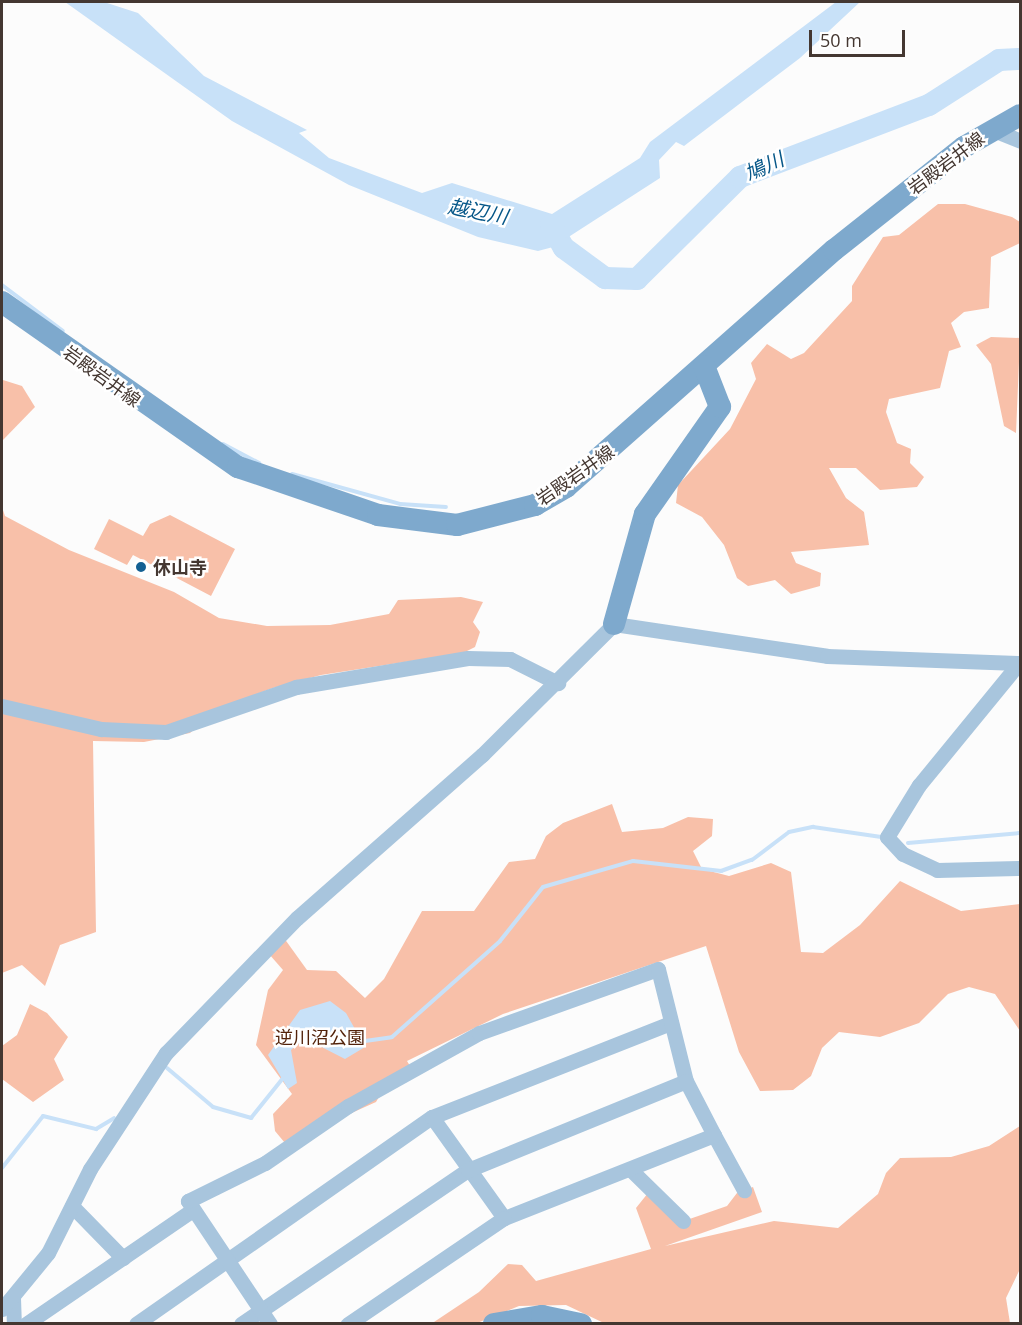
<!DOCTYPE html>
<html>
<head>
<meta charset="utf-8">
<style>
  body { margin:0 }
  #map { position:relative; width:1022px; height:1325px; overflow:hidden; background:#fcfcfc; font-family:"Open Sans","Noto Sans JP",sans-serif }
  div>[style] { position:absolute }
  [style*='--x'] { left:calc(var(--x)*1px); top:calc(var(--y)*1px); width:calc(var(--w)*1px); rotate:calc(var(--a)*1deg) }
  .green>* { inset:0; background:#f8c0a9 }
  .water>* { inset:0; background:#c8e1f8 }
  .stream>* { height:4px; margin:-2px; padding:0 2px; transform-origin:2px; border-radius:2px; background:#c8e1f8 }
  .river>* { height:22px; margin:-11px; padding:0 11px; transform-origin:11px; border-radius:11px; background:#c8e1f8 }
  .street>* { height:15px; margin:-7.5px; padding:0 7.5px; transform-origin:7.5px; border-radius:7.5px; background:#a8c5dd }
  .secondary>* { height:22px; margin:-11px; padding:0 11px; transform-origin:11px; border-radius:11px; background:#7ea9cd }
  .dots>* { width:16px; height:16px; translate:-50% -50%; box-sizing:border-box; border:3px solid #fff; border-radius:50% }
  span { translate:-50% -50%; white-space:nowrap; text-align:center; line-height:1.15; -webkit-text-stroke:5px #fff; paint-order:stroke }
  .street-label { font-size:18px; color:#443731 }
  .poi-label { font-size:18px; color:#443731; font-weight:700 }
  .left { translate:0 -50%; text-align:left }
  .park-label { font-size:18px; color:#52220a }
  .water-label { font-size:20px; color:#065788; font-style:italic }
  .frame { position:absolute; inset:0; border:3px solid #443731; pointer-events:none }
  .scale { position:absolute; left:809px; top:30px; width:96px; height:27px; box-sizing:border-box; border:3px solid #443731; border-top:0; padding-left:8px; font-size:18px; line-height:21px; white-space:nowrap; color:#443731; -webkit-text-stroke:4px #fff; paint-order:stroke }
</style>
</head>
<body>
<div id="map">
  <div class="green">
    <div style="clip-path:polygon(938px 204px,965px 204px,1012px 217px,1020px 222px,1020px 243px,991px 257px,989px 308px,964px 312px,951px 323px,961px 347px,949px 351px,940px 388px,889px 399px,886px 412px,897px 443px,911px 449px,910px 463px,924px 477px,917px 487px,880px 490px,856px 468px,829px 468px,846px 498px,864px 512px,869px 545px,791px 552px,796px 563px,821px 573px,820px 586px,791px 594px,775px 580px,748px 586px,737px 578px,724px 545px,702px 517px,676px 503px,678px 485px,730px 429px,756px 379px,751px 363px,767px 344px,791px 359px,804px 353px,852px 301px,852px 286px,883px 237px,899px 235px)"></div>
    <div style="clip-path:polygon(991px 337px,1020px 338px,1016px 433px,1004px 426px,991px 364px,976px 345px)"></div>
    <div style="clip-path:polygon(3px 380px,22px 386px,35px 407px,2px 441px)"></div>
    <div style="clip-path:polygon(2px 507px,5px 516px,69px 550px,174px 592px,219px 618px,267px 626px,330px 625px,389px 614px,398px 600px,461px 597px,483px 602px,473px 622px,480px 632px,475px 647px,463px 653px,321px 675px,273px 688px,219px 708px,190px 733px,144px 742px,93px 741px,96px 932px,60px 945px,45px 986px,22px 965px,2px 973px)"></div>
    <div style="clip-path:polygon(170px 515px,235px 549px,211px 596px,133px 555px,127px 565px,94px 549px,109px 519px,143px 536px,150px 524px)"></div>
    <div style="clip-path:polygon(612px 804px,622px 832px,663px 828px,688px 817px,713px 819px,712px 836px,693px 851px,702px 869px,729px 876px,771px 863px,791px 872px,801px 952px,823px 953px,860px 925px,900px 881px,961px 911px,1020px 904px,1020px 1031px,995px 994px,969px 987px,948px 994px,919px 1023px,880px 1037px,839px 1032px,822px 1048px,811px 1076px,793px 1090px,760px 1091px,739px 1052px,706px 946px,503px 1014px,407px 1061px,410px 1066px,392px 1075px,376px 1102px,285px 1143px,275px 1131px,273px 1114px,292px 1094px,256px 1045px,268px 990px,283px 970px,269px 954px,284px 938px,307px 970px,336px 971px,365px 998px,384px 979px,422px 911px,474px 911px,509px 862px,535px 859px,546px 836px,563px 823px)"></div>
    <div style="clip-path:polygon(30px 1004px,47px 1013px,68px 1037px,54px 1059px,64px 1080px,33px 1102px,2px 1079px,2px 1046px,17px 1035px)"></div>
    <div style="clip-path:polygon(1020px 1126px,1020px 1269px,1006px 1298px,1010px 1323px,606px 1324px,566px 1305px,519px 1306px,477px 1323px,431px 1324px,479px 1292px,508px 1264px,522px 1265px,536px 1281px,651px 1249px,636px 1208px,648px 1193px,678px 1223px,727px 1206px,737px 1193px,753px 1187px,762px 1212px,665px 1246px,774px 1221px,838px 1228px,878px 1194px,886px 1173px,900px 1158px,951px 1157px,989px 1146px)"></div>
  </div>
  <div class="water">
    <div style="clip-path:polygon(65px 2px,104px 2px,138px 13px,204px 76px,307px 130px,299px 133px,329px 158px,422px 193px,452px 183px,552px 214px,640px 158px,650px 142px,836px 2px,860px 2px,800px 58px,684px 146px,676px 142px,659px 160px,660px 178px,553px 247px,538px 251px,478px 237px,349px 185px,232px 121px)"></div>
    <div style="clip-path:polygon(330px 1001px,346px 1013px,365px 1047px,345px 1059px,304px 1038px,291px 1050px,297px 1083px,288px 1089px,268px 1055px,300px 1010px)"></div>
  </div>
  <div class="stream">
    <div style="--x:2;--y:285;--w:76;--a:37"></div>
    <div style="--x:223;--y:444;--w:41;--a:27.8"></div>
    <div style="--x:292;--y:474;--w:112;--a:15.5"></div>
    <div style="--x:400;--y:504;--w:46;--a:3.7"></div>
    <div style="--x:908;--y:843;--w:112;--a:-5.1"></div>
    <div style="--x:358;--y:1042;--w:34;--a:-8"></div>
    <div style="--x:392;--y:1037;--w:144;--a:-41.6"></div>
    <div style="--x:500;--y:941;--w:69;--a:-51.5"></div>
    <div style="--x:543;--y:887;--w:94;--a:-16.1"></div>
    <div style="--x:633;--y:861;--w:89;--a:6.5"></div>
    <div style="--x:721;--y:871;--w:33;--a:-20"></div>
    <div style="--x:752;--y:860;--w:46;--a:-37.1"></div>
    <div style="--x:789;--y:832;--w:25;--a:-12"></div>
    <div style="--x:813;--y:827;--w:69;--a:8.4"></div>
    <div style="--x:167;--y:1068;--w:60;--a:40.3"></div>
    <div style="--x:213;--y:1107;--w:40;--a:16"></div>
    <div style="--x:251;--y:1118;--w:51;--a:-51.3"></div>
    <div style="--x:2;--y:1168;--w:66;--a:-51.7"></div>
    <div style="--x:43;--y:1116;--w:55;--a:13.8"></div>
    <div style="--x:96;--y:1129;--w:21;--a:-31"></div>
  </div>
  <div class="river">
    <div style="--x:551;--y:225;--w:26;--a:61"></div>
    <div style="--x:564;--y:248;--w:51;--a:36.2"></div>
    <div style="--x:605;--y:278;--w:32;--a:2"></div>
    <div style="--x:637;--y:279;--w:145;--a:-44.7"></div>
    <div style="--x:740;--y:177;--w:202;--a:-20.9"></div>
    <div style="--x:929;--y:105;--w:83;--a:-32.7"></div>
    <div style="--x:999;--y:60;--w:21;--a:-3"></div>
  </div>
  <div class="street">
    <div style="--x:991;--y:129;--w:31;--a:22"></div>
    <div style="--x:1019;--y:663;--w:158;--a:129.3"></div>
    <div style="--x:919;--y:785;--w:61;--a:121.6"></div>
    <div style="--x:887;--y:837;--w:23;--a:47"></div>
    <div style="--x:903;--y:854;--w:38;--a:25"></div>
    <div style="--x:937;--y:870;--w:83;--a:-1.4"></div>
    <div style="--x:2;--y:706;--w:102;--a:13.1"></div>
    <div style="--x:101;--y:729;--w:65;--a:2.6"></div>
    <div style="--x:166;--y:732;--w:138;--a:-19.1"></div>
    <div style="--x:296;--y:687;--w:174;--a:-9.6"></div>
    <div style="--x:468;--y:658;--w:42;--a:1.4"></div>
    <div style="--x:510;--y:659;--w:54;--a:26.6"></div>
    <div style="--x:432;--y:1117;--w:124;--a:54.5"></div>
    <div style="--x:714;--y:1135;--w:63;--a:61.4"></div>
    <div style="--x:631;--y:1170;--w:73;--a:44.4"></div>
    <div style="--x:72;--y:1206;--w:73;--a:45.6"></div>
    <div style="--x:13;--y:1298;--w:26;--a:88"></div>
    <div style="--x:2;--y:1309;--w:72;--a:-50.6"></div>
    <div style="--x:48;--y:1253;--w:94;--a:-63.4"></div>
    <div style="--x:90;--y:1169;--w:139;--a:-56.8"></div>
    <div style="--x:166;--y:1053;--w:188;--a:-45.9"></div>
    <div style="--x:297;--y:918;--w:247;--a:-41.4"></div>
    <div style="--x:482;--y:755;--w:186;--a:-44.8"></div>
    <div style="--x:614;--y:624;--w:215;--a:8.5"></div>
    <div style="--x:827;--y:656;--w:193;--a:2.1"></div>
    <div style="--x:26;--y:1324;--w:200;--a:-34.4"></div>
    <div style="--x:136;--y:1324;--w:361;--a:-35"></div>
    <div style="--x:432;--y:1117;--w:257;--a:-21.5"></div>
    <div style="--x:241;--y:1324;--w:274;--a:-34.2"></div>
    <div style="--x:468;--y:1170;--w:235;--a:-22.2"></div>
    <div style="--x:270;--y:1324;--w:148;--a:-123.7"></div>
    <div style="--x:188;--y:1201;--w:86;--a:-26.3"></div>
    <div style="--x:265;--y:1163;--w:101;--a:-34.5"></div>
    <div style="--x:348;--y:1106;--w:150;--a:-29.1"></div>
    <div style="--x:479;--y:1033;--w:190;--a:-19.7"></div>
    <div style="--x:658;--y:969;--w:115;--a:76"></div>
    <div style="--x:686;--y:1081;--w:61;--a:62.6"></div>
    <div style="--x:714;--y:1135;--w:226;--a:158.4"></div>
    <div style="--x:504;--y:1218;--w:189;--a:145.8"></div>
  </div>
  <div class="secondary">
    <div style="--x:2;--y:302;--w:288;--a:35"></div>
    <div style="--x:238;--y:467;--w:148;--a:18.9"></div>
    <div style="--x:378;--y:515;--w:80;--a:7.2"></div>
    <div style="--x:457;--y:525;--w:81;--a:-14.4"></div>
    <div style="--x:535;--y:505;--w:36;--a:-30"></div>
    <div style="--x:566;--y:487;--w:358;--a:-41.5"></div>
    <div style="--x:834;--y:250;--w:166;--a:-38.4"></div>
    <div style="--x:964;--y:147;--w:64;--a:-29.7"></div>
    <div style="--x:614;--y:624;--w:114;--a:-74.3"></div>
    <div style="--x:645;--y:514;--w:131;--a:-55"></div>
    <div style="--x:720;--y:407;--w:44;--a:-111.3"></div>
    <div style="--x:494;--y:1324;--w:49;--a:-9.5"></div>
    <div style="--x:542;--y:1316;--w:40;--a:12"></div>
  </div>
  <div class="dots">
    <div style="left:141px;top:567px;background:#136093"></div>
  </div>
  <div class="street-label">
    <span style="left:946px;top:163px;rotate:-37deg">岩殿岩井線</span>
    <span style="left:102px;top:376px;rotate:36deg">岩殿岩井線</span>
    <span style="left:575px;top:475px;rotate:-35deg">岩殿岩井線</span>
  </div>
  <div class="poi-label">
    <span class="left" style="left:153px;top:567px">休山寺</span>
  </div>
  <div class="park-label">
    <span style="left:320px;top:1037px">逆川沼公園</span>
  </div>
  <div class="water-label">
    <span style="left:764px;top:166px;rotate:-25deg">鳩川</span>
    <span style="left:478px;top:211px;rotate:11deg">越辺川</span>
  </div>
  <div class="frame"></div>
  <div class="scale">50 m</div>
</div>
</body>
</html>
